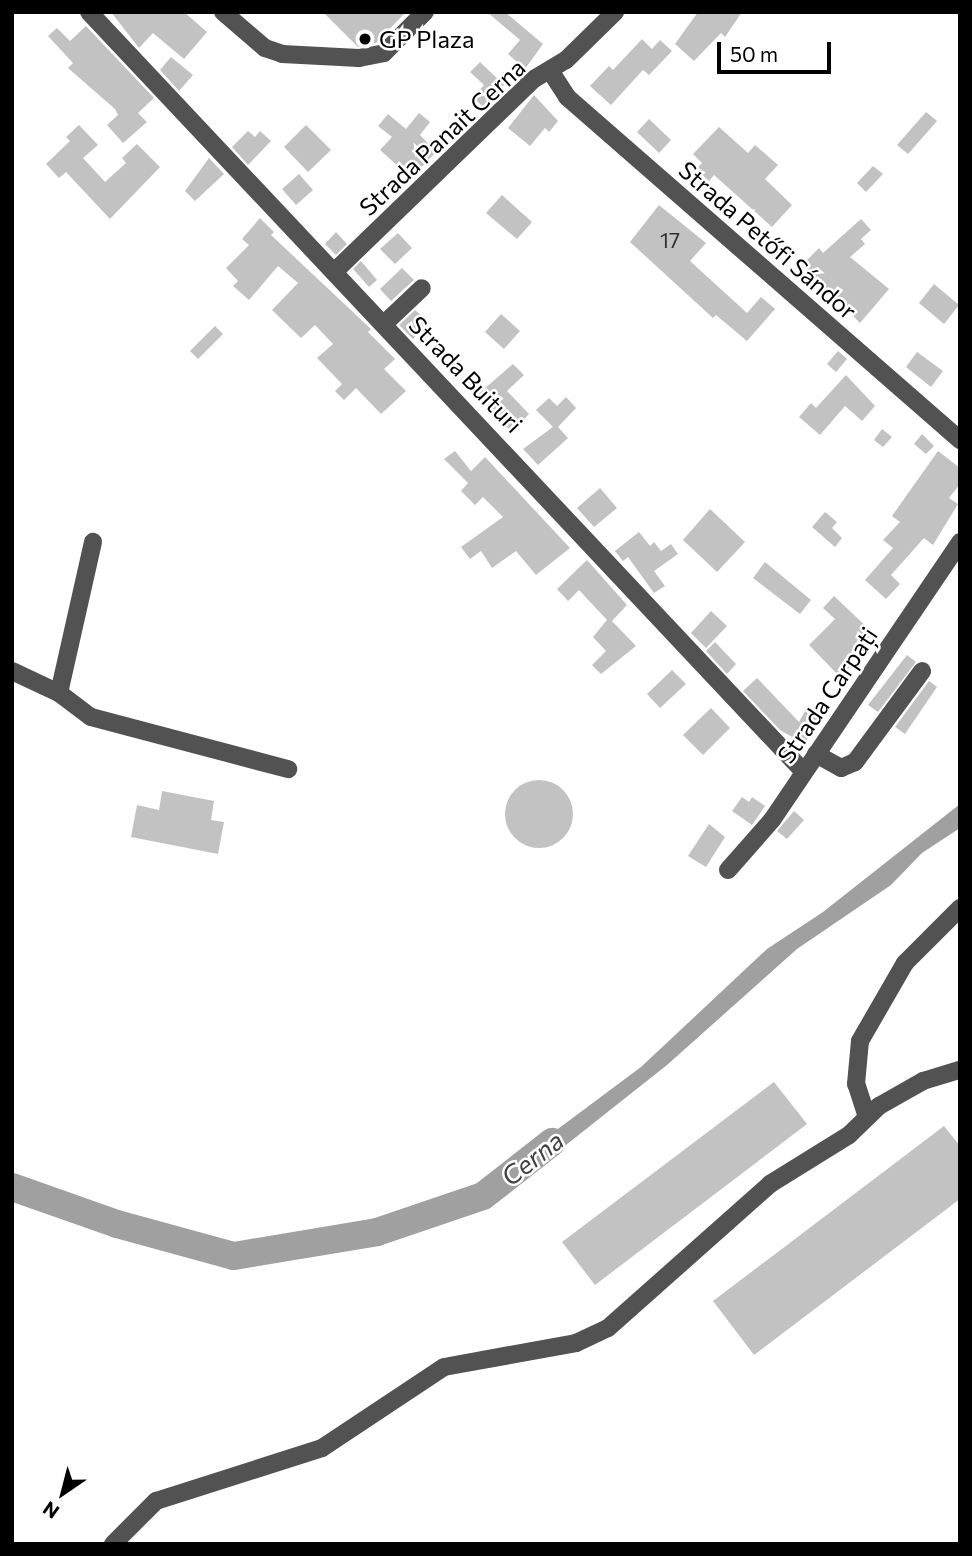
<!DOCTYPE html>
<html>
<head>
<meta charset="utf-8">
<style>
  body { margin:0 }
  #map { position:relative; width:972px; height:1556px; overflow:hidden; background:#fff; font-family:Commissioner,sans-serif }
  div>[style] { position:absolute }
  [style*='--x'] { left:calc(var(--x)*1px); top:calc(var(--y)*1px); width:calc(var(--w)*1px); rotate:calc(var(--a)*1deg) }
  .water>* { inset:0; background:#a0a0a0 }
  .river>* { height:28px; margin:-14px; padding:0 14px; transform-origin:14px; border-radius:14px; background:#a0a0a0 }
  .building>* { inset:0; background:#c2c2c2 }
  .round { border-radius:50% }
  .minor>* { height:18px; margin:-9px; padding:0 9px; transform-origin:9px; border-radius:9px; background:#525252 }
  .dots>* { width:19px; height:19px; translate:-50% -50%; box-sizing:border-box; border:4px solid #fff; border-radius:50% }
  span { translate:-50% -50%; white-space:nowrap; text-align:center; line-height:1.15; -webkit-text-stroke:5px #fff; paint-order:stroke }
  .number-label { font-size:21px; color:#303030 }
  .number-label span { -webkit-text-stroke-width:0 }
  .poi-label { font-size:24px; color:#000 }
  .left { translate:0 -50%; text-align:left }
  .street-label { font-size:24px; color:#000 }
  .water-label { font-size:26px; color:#414141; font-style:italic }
  .frame { position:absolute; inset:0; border:14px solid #000; pointer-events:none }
  .north { position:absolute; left:28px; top:1458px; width:70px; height:70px; -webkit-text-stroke:5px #fff; paint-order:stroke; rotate:215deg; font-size:19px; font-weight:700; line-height:28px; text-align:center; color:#000 }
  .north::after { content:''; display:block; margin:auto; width:24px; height:32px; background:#000; clip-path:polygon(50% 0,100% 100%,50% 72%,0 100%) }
  .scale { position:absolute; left:717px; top:42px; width:114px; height:32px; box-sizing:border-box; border:4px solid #000; border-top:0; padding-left:9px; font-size:21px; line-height:24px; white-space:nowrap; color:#000; -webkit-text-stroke:5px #fff; paint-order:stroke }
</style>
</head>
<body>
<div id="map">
  <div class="water">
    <div style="clip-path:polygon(960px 804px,960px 828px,922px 853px,891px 885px,797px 949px,667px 1065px,528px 1175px,519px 1158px,641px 1067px,767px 949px,823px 912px)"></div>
  </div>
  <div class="river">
    <div style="--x:12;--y:1187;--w:111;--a:19.4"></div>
    <div style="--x:117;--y:1224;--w:121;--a:15.3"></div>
    <div style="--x:234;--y:1256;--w:145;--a:-9.5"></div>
    <div style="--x:377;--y:1232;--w:112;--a:-18.8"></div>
    <div style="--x:483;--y:1196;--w:88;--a:-38"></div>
  </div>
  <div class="building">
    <div style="clip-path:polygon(111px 12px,184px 12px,207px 32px,184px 59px,153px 33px,139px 48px)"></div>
    <div style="clip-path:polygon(323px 12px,406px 12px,376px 43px,358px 47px)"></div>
    <div style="clip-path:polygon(487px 12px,505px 12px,543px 44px,525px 69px,508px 54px,520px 40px)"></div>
    <div style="clip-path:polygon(698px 12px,742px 12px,725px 37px,721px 33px,694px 61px,675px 44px)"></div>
    <div style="clip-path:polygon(86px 26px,154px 98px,138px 113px,147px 122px,123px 143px,107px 125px,118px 115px,115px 109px,68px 68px,73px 63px,48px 36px,57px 28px,70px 41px)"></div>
    <div style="clip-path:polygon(642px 39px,652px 49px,660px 40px,672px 51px,649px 75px,643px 70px,611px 105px,590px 86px,609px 66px,613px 70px)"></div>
    <div style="clip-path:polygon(171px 57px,193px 75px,179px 91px,160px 70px)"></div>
    <div style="clip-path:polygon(480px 62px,504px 85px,483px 107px,473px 97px,484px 85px,470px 72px)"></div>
    <div style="clip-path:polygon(534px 95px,558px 121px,549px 132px,545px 128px,530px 146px,508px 128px)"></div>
    <div style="clip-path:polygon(926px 112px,937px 121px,908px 154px,897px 145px)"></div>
    <div style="clip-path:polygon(419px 113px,430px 122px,420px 135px,436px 152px,411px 178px,380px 150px,392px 137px,378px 126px,388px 114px,406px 129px)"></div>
    <div style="clip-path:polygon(649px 119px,671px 140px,659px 153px,637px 132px)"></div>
    <div style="clip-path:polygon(79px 125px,98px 145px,83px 158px,105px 182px,126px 163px,122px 158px,137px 144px,160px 167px,110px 219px,66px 172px,59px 178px,46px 164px,70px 141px,66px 137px)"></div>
    <div style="clip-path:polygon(306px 125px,331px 150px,308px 172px,284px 147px)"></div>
    <div style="clip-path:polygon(719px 127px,748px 153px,755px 145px,778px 165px,765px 179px,792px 205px,772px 227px,714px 175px,709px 181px,696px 169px,702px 163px,693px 154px)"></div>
    <div style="clip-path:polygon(248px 131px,255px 137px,260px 131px,271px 141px,248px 165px,232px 147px)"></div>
    <div style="clip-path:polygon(209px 158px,224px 174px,195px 201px,185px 191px)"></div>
    <div style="clip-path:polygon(873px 166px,883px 174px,866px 192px,857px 183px)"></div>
    <div style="clip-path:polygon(299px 174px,313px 190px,296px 205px,282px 189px)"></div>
    <div style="clip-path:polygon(502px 195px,532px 222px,517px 239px,486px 213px)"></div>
    <div style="clip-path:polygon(659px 205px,706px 243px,690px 261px,747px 313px,761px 297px,775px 309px,747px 341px,716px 315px,713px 318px,630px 242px)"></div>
    <div style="clip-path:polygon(260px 218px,274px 232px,271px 235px,371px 329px,368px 332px,395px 359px,384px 369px,406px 391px,381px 414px,356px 388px,344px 400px,335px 391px,342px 384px,317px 358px,333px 344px,315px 325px,301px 338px,272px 310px,298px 283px,278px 266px,249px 300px,233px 286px,238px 281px,226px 268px,249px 245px,242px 239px)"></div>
    <div style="clip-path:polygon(861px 219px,871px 230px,861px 239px,865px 244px,850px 257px,889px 289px,860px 323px,802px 265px,819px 248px,823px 253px)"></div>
    <div style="clip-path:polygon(336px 232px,347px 244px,336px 255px,325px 244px)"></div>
    <div style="clip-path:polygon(398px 233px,412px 248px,395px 264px,380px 249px)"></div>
    <div style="clip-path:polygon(361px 261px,377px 280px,369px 287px,353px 269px)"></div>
    <div style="clip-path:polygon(402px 268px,414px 280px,391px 301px,380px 289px)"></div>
    <div style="clip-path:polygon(934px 284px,959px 305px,944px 324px,919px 303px)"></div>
    <div style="clip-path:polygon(415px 310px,429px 322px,413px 339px,399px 325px)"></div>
    <div style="clip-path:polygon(501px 314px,520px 331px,504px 349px,485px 332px)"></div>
    <div style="clip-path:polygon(215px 326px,223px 334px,198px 359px,190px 351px)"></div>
    <div style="clip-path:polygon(838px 351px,847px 359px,836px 372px,827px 364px)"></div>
    <div style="clip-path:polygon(917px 352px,943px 371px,931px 387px,906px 367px)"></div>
    <div style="clip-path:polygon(513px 364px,524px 375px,507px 391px,529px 414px,512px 432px,476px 396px)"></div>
    <div style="clip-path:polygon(846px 375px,875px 406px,862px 421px,845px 406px,820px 435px,799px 417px,811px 403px,816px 408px)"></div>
    <div style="clip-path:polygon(566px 397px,576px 408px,558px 427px,568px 438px,538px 465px,523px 449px,553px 427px,536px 410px,549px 398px,557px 406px)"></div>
    <div style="clip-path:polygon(882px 429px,892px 437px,883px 447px,874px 440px)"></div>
    <div style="clip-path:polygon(922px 434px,934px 446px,926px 454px,914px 444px)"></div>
    <div style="clip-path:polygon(455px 451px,471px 471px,485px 457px,570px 548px,536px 575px,516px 551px,492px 568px,481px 551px,470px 559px,461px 547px,503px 517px,483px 497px,475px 505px,461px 491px,468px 483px,444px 459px)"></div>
    <div style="clip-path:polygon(938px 451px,960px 468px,960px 484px,949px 498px,958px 504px,933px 545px,924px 538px,891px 575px,900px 584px,886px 599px,865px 580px,893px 548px,883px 540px,900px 522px,892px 516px)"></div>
    <div style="clip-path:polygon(600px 488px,617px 508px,594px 527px,577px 508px)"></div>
    <div style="clip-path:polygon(710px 509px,745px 542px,717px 572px,683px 540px)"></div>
    <div style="clip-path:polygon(825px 512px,837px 522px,832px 528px,842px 538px,835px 547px,812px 527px)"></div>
    <div style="clip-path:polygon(639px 532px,650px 546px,654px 542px,661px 551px,671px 544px,678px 554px,654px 571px,665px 586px,654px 593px,628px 557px,623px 561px,615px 551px)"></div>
    <div style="clip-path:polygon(587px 560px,627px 605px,612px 621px,636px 646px,601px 674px,592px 665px,606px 651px,593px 637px,607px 620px,579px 590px,568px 601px,557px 589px)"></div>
    <div style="clip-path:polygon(765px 562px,811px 600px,800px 614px,753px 578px)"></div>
    <div style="clip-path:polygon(834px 596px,873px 633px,846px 661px,851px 666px,840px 677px,809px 645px,835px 619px,823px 608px)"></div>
    <div style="clip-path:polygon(711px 611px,727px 626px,706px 648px,691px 633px)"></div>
    <div style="clip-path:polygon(715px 642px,736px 664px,727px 674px,706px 651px)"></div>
    <div style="clip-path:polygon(907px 655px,916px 662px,878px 712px,868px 705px)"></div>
    <div style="clip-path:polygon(672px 670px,686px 684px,660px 708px,647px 694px)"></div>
    <div style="clip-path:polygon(757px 678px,799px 722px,805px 711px,819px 719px,804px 744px,780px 730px,743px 691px)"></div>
    <div style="clip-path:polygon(929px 681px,937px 687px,905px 734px,895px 727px)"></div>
    <div style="clip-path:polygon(711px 708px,730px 728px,703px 755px,683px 735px)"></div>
    <div class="round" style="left:505px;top:780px;width:68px;height:68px"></div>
    <div style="clip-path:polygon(162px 791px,214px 801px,211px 820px,224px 822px,218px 854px,131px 837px,137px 805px,159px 810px)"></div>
    <div style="clip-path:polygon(742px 797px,749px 802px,752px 797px,765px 806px,752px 825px,732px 811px)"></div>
    <div style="clip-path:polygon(794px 811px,804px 820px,787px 839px,777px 831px)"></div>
    <div style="clip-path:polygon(709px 824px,725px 837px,706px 867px,688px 856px)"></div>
    <div style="clip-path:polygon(774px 1082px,807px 1124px,595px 1285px,562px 1242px)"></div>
    <div style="clip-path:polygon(944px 1126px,960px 1146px,960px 1199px,754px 1355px,713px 1301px)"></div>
  </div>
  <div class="minor">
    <div style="--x:89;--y:12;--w:1043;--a:46.75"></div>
    <div style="--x:223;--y:12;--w:55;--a:40.6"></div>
    <div style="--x:265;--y:48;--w:18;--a:19"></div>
    <div style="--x:282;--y:54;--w:77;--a:3"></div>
    <div style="--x:359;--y:58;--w:25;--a:-11"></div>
    <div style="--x:384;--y:53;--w:58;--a:-45"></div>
    <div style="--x:551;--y:72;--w:30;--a:57"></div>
    <div style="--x:567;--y:97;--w:522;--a:41.11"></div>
    <div style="--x:334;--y:272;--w:278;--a:-44"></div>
    <div style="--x:534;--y:79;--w:37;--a:-31"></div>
    <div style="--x:566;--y:60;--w:69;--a:-44.4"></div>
    <div style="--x:384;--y:324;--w:52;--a:-43.5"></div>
    <div style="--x:12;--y:671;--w:52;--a:25.1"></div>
    <div style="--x:59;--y:693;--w:40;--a:37"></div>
    <div style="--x:91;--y:717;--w:204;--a:14.8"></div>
    <div style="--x:59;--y:693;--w:155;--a:-77.3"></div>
    <div style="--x:816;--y:754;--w:29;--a:29"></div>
    <div style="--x:841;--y:768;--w:15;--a:-23"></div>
    <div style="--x:855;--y:762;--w:113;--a:-53.6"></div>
    <div style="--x:728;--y:870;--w:67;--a:-48.7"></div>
    <div style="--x:772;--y:820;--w:336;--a:-55.9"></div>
    <div style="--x:866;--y:1114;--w:32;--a:-108"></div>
    <div style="--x:856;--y:1084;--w:43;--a:-84.7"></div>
    <div style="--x:860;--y:1041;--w:90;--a:-60"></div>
    <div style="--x:905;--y:963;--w:78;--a:-45"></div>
    <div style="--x:113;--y:1544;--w:61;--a:-45"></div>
    <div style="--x:156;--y:1501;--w:174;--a:-17.7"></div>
    <div style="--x:322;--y:1448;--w:146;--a:-33.6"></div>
    <div style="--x:444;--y:1367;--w:134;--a:-10.3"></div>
    <div style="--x:576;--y:1343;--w:35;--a:-25"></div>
    <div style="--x:608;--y:1328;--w:217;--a:-41.6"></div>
    <div style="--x:770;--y:1184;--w:93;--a:-31.8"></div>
    <div style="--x:849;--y:1135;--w:42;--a:-44"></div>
    <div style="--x:879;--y:1106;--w:51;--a:-29.6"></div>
    <div style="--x:923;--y:1081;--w:39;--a:-17"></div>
  </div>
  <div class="dots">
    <div style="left:365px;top:39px;background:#000"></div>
  </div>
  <div class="number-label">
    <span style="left:670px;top:240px">17</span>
  </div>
  <div class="poi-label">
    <span class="left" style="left:379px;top:39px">GP Plaza</span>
  </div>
  <div class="street-label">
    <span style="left:442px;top:137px;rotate:-43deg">Strada Panait Cerna</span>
    <span style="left:768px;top:240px;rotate:41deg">Strada Petőfi Sándor</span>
    <span style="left:466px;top:374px;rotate:46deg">Strada Buituri</span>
    <span style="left:827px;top:695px;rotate:-56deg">Strada Carpați</span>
  </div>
  <div class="water-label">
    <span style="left:532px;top:1158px;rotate:-38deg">Cerna</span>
  </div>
  <div class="frame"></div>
  <div class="north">N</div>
  <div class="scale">50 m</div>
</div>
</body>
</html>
